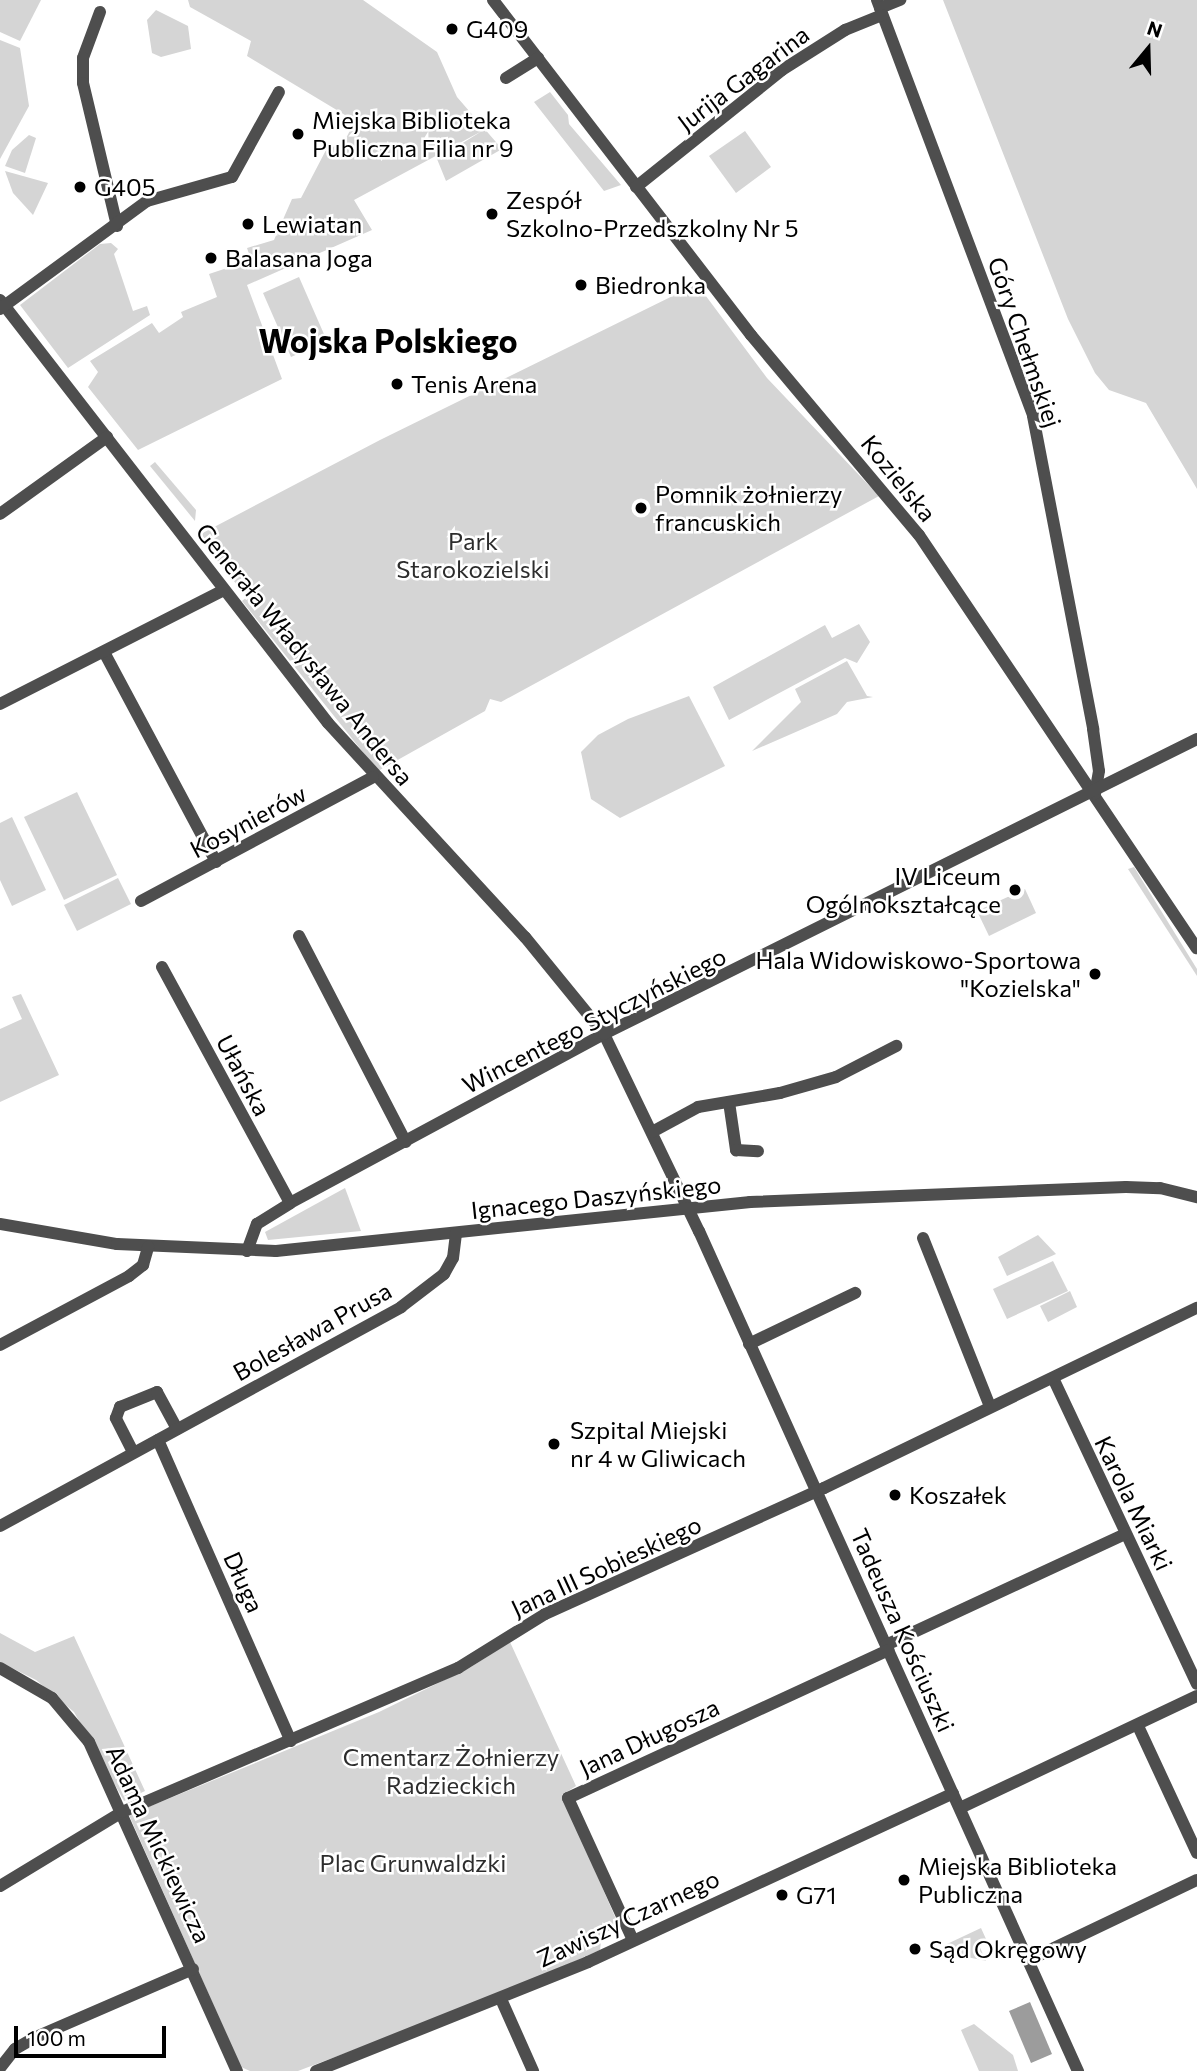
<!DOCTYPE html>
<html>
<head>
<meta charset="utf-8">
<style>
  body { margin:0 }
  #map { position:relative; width:1197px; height:2071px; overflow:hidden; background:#fff; font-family:Commissioner,sans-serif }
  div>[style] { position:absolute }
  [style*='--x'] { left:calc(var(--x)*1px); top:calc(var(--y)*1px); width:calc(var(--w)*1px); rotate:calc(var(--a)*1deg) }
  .green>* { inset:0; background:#d5d5d5 }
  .water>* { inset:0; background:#9c9c9c }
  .minor>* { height:12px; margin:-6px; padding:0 6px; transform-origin:6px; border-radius:6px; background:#4e4e4e }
  .dots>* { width:19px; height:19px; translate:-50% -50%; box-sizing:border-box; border:4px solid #fff; border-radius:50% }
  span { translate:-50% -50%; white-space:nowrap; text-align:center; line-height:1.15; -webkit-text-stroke:5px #fff; paint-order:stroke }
  .poi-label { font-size:24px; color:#000 }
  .left { translate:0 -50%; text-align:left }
  .right { translate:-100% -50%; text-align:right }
  .street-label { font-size:24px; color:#000 }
  .park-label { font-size:24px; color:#2c2c2c }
  .district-label { font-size:32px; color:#000; font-weight:700 }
  .north { position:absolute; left:1113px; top:14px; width:70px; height:70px; -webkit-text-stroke:5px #fff; paint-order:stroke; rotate:19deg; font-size:19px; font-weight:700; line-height:28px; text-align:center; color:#000 }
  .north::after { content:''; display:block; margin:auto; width:24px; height:32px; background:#000; clip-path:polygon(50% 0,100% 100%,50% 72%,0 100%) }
  .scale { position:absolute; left:14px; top:2026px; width:152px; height:32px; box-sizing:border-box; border:4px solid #000; border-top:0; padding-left:9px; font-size:21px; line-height:24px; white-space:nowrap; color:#000; -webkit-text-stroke:5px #fff; paint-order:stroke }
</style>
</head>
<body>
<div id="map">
  <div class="green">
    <div style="clip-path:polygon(0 0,41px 0,20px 41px,0 32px)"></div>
    <div style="clip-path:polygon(188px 0,363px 0,437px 52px,457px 97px,502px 149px,446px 181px,437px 159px,482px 131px,354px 200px,372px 230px,247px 285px,282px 379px,138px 450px,88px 387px,98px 372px,90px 361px,152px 323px,159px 333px,183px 317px,181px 312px,217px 297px,209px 274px,251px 260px,247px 248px,274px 240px,292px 199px,301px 198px,326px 150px,344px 142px,355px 121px,247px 56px,251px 41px,190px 7px)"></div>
    <div style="clip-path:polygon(943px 0,1197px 0,1197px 489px,1146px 403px,1109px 390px,1095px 373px,1068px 319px)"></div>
    <div style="clip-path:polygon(156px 10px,188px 26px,191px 49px,161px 57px,152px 53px,147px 20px)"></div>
    <div style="clip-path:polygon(0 40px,20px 48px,29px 106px,0 159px)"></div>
    <div style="clip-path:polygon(550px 92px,568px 115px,569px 124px,621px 185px,604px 191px,534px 102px)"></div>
    <div style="clip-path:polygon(745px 131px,771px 167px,736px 193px,709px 156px)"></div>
    <div style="clip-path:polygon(29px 135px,36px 138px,25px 173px,5px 166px,12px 150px)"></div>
    <div style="clip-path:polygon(5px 171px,48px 183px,33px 215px,13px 193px)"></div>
    <div style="clip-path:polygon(111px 243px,118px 249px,114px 254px,133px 311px,147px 306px,150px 315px,68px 368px,20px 305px,100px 244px)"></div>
    <div style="clip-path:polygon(299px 277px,327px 341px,291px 357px,263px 293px)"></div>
    <div style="clip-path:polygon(697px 284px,767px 378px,879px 496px,501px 702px,490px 699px,485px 711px,378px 771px,242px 601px,247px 597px,197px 536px,380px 440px)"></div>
    <div style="clip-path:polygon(155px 462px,196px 510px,195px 521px,150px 466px)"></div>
    <div style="clip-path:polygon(859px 624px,870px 642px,857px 663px,845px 658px,729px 720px,713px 687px,825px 625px,832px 638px)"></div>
    <div style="clip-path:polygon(847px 661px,867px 696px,873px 697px,847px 702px,837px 714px,752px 751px,801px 702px,795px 689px)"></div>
    <div style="clip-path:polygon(689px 696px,725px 766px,620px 818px,591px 799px,581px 752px,598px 735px,628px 719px)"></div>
    <div style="clip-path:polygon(77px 792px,117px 875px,64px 900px,24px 817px)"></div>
    <div style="clip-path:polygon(12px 817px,46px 890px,12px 906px,0 880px,0 823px)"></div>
    <div style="clip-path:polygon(1134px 867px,1197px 969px,1197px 976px,1128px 869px)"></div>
    <div style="clip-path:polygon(118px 878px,131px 904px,77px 931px,64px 905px)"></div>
    <div style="clip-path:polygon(1025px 889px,1036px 913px,989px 936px,977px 911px)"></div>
    <div style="clip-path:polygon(21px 994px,59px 1075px,0 1102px,0 1029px,22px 1019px,12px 997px)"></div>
    <div style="clip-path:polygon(345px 1188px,361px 1231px,268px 1240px,265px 1232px)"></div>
    <div style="clip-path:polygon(1038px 1235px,1056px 1254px,1007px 1276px,998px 1257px)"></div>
    <div style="clip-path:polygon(1053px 1261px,1068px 1291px,1007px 1319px,993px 1289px)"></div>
    <div style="clip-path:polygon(1070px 1291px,1077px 1307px,1048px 1322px,1040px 1306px)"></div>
    <div style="clip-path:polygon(0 1633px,35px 1652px,74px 1636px,145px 1791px,124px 1801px,74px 1712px,36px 1680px,0 1662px)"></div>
    <div style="clip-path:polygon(510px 1642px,576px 1786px,562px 1795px,619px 1926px,602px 1934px,600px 1950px,499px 1995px,298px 2071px,250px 2071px,241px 2067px,129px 1815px,379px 1712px,471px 1667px)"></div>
    <div style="clip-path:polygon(981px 1928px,986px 1939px,978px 1943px,986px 1961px,943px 1952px,947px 1944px)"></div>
    <div style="clip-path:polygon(974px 2024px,1013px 2055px,1018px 2071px,979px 2071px,961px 2030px)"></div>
  </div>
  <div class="water">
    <div style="clip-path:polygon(1030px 2002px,1052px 2054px,1031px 2063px,1009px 2011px)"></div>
  </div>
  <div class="minor">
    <div style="--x:493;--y:0;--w:423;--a:52.4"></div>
    <div style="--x:751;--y:335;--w:261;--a:50"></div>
    <div style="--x:919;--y:535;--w:498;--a:56.1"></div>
    <div style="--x:877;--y:0;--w:444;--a:69.4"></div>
    <div style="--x:1033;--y:416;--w:319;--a:79.1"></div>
    <div style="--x:1093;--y:729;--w:42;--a:81.9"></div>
    <div style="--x:1099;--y:771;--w:23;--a:100"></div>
    <div style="--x:880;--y:8;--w:22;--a:-22"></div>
    <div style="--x:100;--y:12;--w:49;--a:110.3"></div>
    <div style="--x:83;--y:58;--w:25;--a:90"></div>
    <div style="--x:83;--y:83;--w:147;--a:76.6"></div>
    <div style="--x:506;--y:78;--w:38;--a:-32"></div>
    <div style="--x:636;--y:187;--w:187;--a:-38.7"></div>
    <div style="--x:782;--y:70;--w:75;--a:-32.4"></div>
    <div style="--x:845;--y:30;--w:40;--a:-22"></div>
    <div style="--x:0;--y:300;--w:535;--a:52.21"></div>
    <div style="--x:328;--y:723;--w:291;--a:47.4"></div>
    <div style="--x:525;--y:937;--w:125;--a:50.8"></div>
    <div style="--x:604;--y:1034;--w:219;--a:64.3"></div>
    <div style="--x:699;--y:1231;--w:922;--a:65.72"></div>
    <div style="--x:0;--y:309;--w:182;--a:-36.3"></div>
    <div style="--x:147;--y:201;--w:88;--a:-15.8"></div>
    <div style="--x:232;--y:177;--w:97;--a:-61.1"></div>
    <div style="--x:0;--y:514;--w:132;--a:-35.7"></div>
    <div style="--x:104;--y:652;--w:238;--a:61.9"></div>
    <div style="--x:0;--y:704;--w:251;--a:-27"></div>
    <div style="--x:141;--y:901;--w:263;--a:-28.1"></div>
    <div style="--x:299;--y:936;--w:232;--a:62.6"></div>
    <div style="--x:162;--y:967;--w:268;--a:61.5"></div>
    <div style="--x:729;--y:1102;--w:49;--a:81.7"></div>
    <div style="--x:736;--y:1150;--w:22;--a:3"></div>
    <div style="--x:652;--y:1132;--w:52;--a:-28.5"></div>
    <div style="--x:698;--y:1107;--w:83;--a:-9.7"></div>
    <div style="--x:780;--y:1093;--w:58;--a:-15.9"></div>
    <div style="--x:836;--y:1077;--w:68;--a:-27.3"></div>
    <div style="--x:0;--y:1224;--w:119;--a:9.7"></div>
    <div style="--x:117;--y:1244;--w:159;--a:2.5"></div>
    <div style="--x:276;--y:1251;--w:477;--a:-5.9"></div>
    <div style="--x:750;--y:1202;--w:376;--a:-2.3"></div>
    <div style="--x:1126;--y:1187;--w:34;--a:2"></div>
    <div style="--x:1160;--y:1188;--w:38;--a:14"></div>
    <div style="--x:923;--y:1238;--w:181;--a:68.3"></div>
    <div style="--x:247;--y:1251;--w:29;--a:-70"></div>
    <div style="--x:257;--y:1224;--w:39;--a:-32"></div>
    <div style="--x:290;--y:1203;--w:357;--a:-28.3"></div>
    <div style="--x:604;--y:1034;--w:662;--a:-26.45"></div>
    <div style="--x:749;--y:1344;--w:118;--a:-25.7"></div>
    <div style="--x:0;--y:1345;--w:146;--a:-28.1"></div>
    <div style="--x:129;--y:1276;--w:18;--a:-38"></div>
    <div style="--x:143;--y:1265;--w:19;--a:-74"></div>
    <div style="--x:1053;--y:1378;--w:338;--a:64.8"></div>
    <div style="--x:158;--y:1440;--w:329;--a:66.2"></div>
    <div style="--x:133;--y:1452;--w:38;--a:-117"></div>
    <div style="--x:116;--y:1418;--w:12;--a:-70"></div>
    <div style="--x:120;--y:1407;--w:40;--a:-22"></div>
    <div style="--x:157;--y:1392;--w:42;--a:61.6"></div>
    <div style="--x:0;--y:1526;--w:457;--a:-28.6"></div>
    <div style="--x:401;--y:1307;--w:54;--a:-37.5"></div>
    <div style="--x:444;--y:1274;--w:18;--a:-61"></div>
    <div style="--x:453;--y:1258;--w:25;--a:-83"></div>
    <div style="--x:886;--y:1645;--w:264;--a:-24.9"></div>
    <div style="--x:0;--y:1668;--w:60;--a:30"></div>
    <div style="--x:52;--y:1698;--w:57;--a:49.9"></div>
    <div style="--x:89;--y:1742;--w:361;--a:65.8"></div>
    <div style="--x:1138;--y:1726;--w:140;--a:65.1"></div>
    <div style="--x:960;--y:1808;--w:262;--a:-25.3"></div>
    <div style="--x:0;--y:1886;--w:143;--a:-31.2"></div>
    <div style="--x:122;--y:1812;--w:366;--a:-23.2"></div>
    <div style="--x:458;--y:1668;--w:102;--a:-31.8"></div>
    <div style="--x:545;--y:1614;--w:306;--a:-24.3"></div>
    <div style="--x:824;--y:1488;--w:414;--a:-25.8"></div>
    <div style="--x:632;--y:1938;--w:154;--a:-114.6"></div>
    <div style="--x:568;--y:1798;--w:353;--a:-24.8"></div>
    <div style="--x:1029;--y:1960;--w:186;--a:-25.5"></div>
    <div style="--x:501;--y:1999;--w:79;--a:66"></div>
    <div style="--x:0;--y:2068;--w:24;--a:-52"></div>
    <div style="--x:15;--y:2049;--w:24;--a:-30"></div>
    <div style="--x:36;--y:2037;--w:171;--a:-23.4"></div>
    <div style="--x:316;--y:2071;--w:293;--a:-21.8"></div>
    <div style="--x:588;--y:1962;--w:402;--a:-24.8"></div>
  </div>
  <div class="dots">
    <div style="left:452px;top:29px;background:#000"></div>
    <div style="left:298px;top:134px;background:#000"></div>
    <div style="left:80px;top:187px;background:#000"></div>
    <div style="left:492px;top:214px;background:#000"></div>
    <div style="left:248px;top:224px;background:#000"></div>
    <div style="left:211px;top:258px;background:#000"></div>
    <div style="left:581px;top:285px;background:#000"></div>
    <div style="left:397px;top:384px;background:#000"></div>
    <div style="left:641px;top:508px;background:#000"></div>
    <div style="left:1015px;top:890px;background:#000"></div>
    <div style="left:1095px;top:974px;background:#000"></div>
    <div style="left:554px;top:1444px;background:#000"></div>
    <div style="left:895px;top:1495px;background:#000"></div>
    <div style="left:904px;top:1880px;background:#000"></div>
    <div style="left:782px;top:1895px;background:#000"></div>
    <div style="left:915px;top:1949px;background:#000"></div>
  </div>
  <div class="poi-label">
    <span class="left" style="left:466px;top:29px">G409</span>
    <span class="left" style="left:312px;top:134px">Miejska Biblioteka<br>Publiczna Filia nr 9</span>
    <span class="left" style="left:94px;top:187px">G405</span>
    <span class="left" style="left:506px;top:214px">Zespół<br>Szkolno-Przedszkolny Nr 5</span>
    <span class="left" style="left:262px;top:224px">Lewiatan</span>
    <span class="left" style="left:225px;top:258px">Balasana Joga</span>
    <span class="left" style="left:595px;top:285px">Biedronka</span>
    <span class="left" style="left:411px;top:384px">Tenis Arena</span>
    <span class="left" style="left:655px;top:508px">Pomnik żołnierzy<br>francuskich</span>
    <span class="right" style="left:1001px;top:890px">IV Liceum<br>Ogólnokształcące</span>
    <span class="right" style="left:1081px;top:974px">Hala Widowiskowo-Sportowa<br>"Kozielska"</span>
    <span class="left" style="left:570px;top:1444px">Szpital Miejski<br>nr 4 w Gliwicach</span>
    <span class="left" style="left:909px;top:1495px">Koszałek</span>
    <span class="left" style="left:918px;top:1880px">Miejska Biblioteka<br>Publiczna</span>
    <span class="left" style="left:796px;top:1895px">G71</span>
    <span class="left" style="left:929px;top:1949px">Sąd Okręgowy</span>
  </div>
  <div class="street-label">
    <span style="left:743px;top:78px;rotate:-37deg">Jurija Gagarina</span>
    <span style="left:1025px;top:342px;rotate:71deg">Góry Chełmskiej</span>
    <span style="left:899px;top:478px;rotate:51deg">Kozielska</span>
    <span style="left:305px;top:654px;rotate:51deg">Generała Władysława Andersa</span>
    <span style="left:248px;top:821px;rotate:-28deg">Kosynierów</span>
    <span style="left:594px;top:1020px;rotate:-27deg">Wincentego Styczyńskiego</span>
    <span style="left:244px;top:1075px;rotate:62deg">Ułańska</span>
    <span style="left:596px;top:1197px;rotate:-6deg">Ignacego Daszyńskiego</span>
    <span style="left:312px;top:1331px;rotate:-29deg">Bolesława Prusa</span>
    <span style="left:1134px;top:1503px;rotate:64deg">Karola Miarki</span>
    <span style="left:606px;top:1566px;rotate:-25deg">Jana III Sobieskiego</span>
    <span style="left:244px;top:1582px;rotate:66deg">Długa</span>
    <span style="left:903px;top:1630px;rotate:66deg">Tadeusza Kościuszki</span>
    <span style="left:649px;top:1737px;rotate:-25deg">Jana Długosza</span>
    <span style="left:159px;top:1844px;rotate:65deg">Adama Mickiewicza</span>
    <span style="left:628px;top:1918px;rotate:-25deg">Zawiszy Czarnego</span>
  </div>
  <div class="park-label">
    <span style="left:473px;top:555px">Park<br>Starokozielski</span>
    <span style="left:451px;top:1771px">Cmentarz Żołnierzy<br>Radzieckich</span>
    <span style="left:413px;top:1863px">Plac Grunwaldzki</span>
  </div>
  <div class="district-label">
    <span style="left:388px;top:340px">Wojska Polskiego</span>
  </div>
  <div class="north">N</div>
  <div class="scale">100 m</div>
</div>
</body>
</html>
